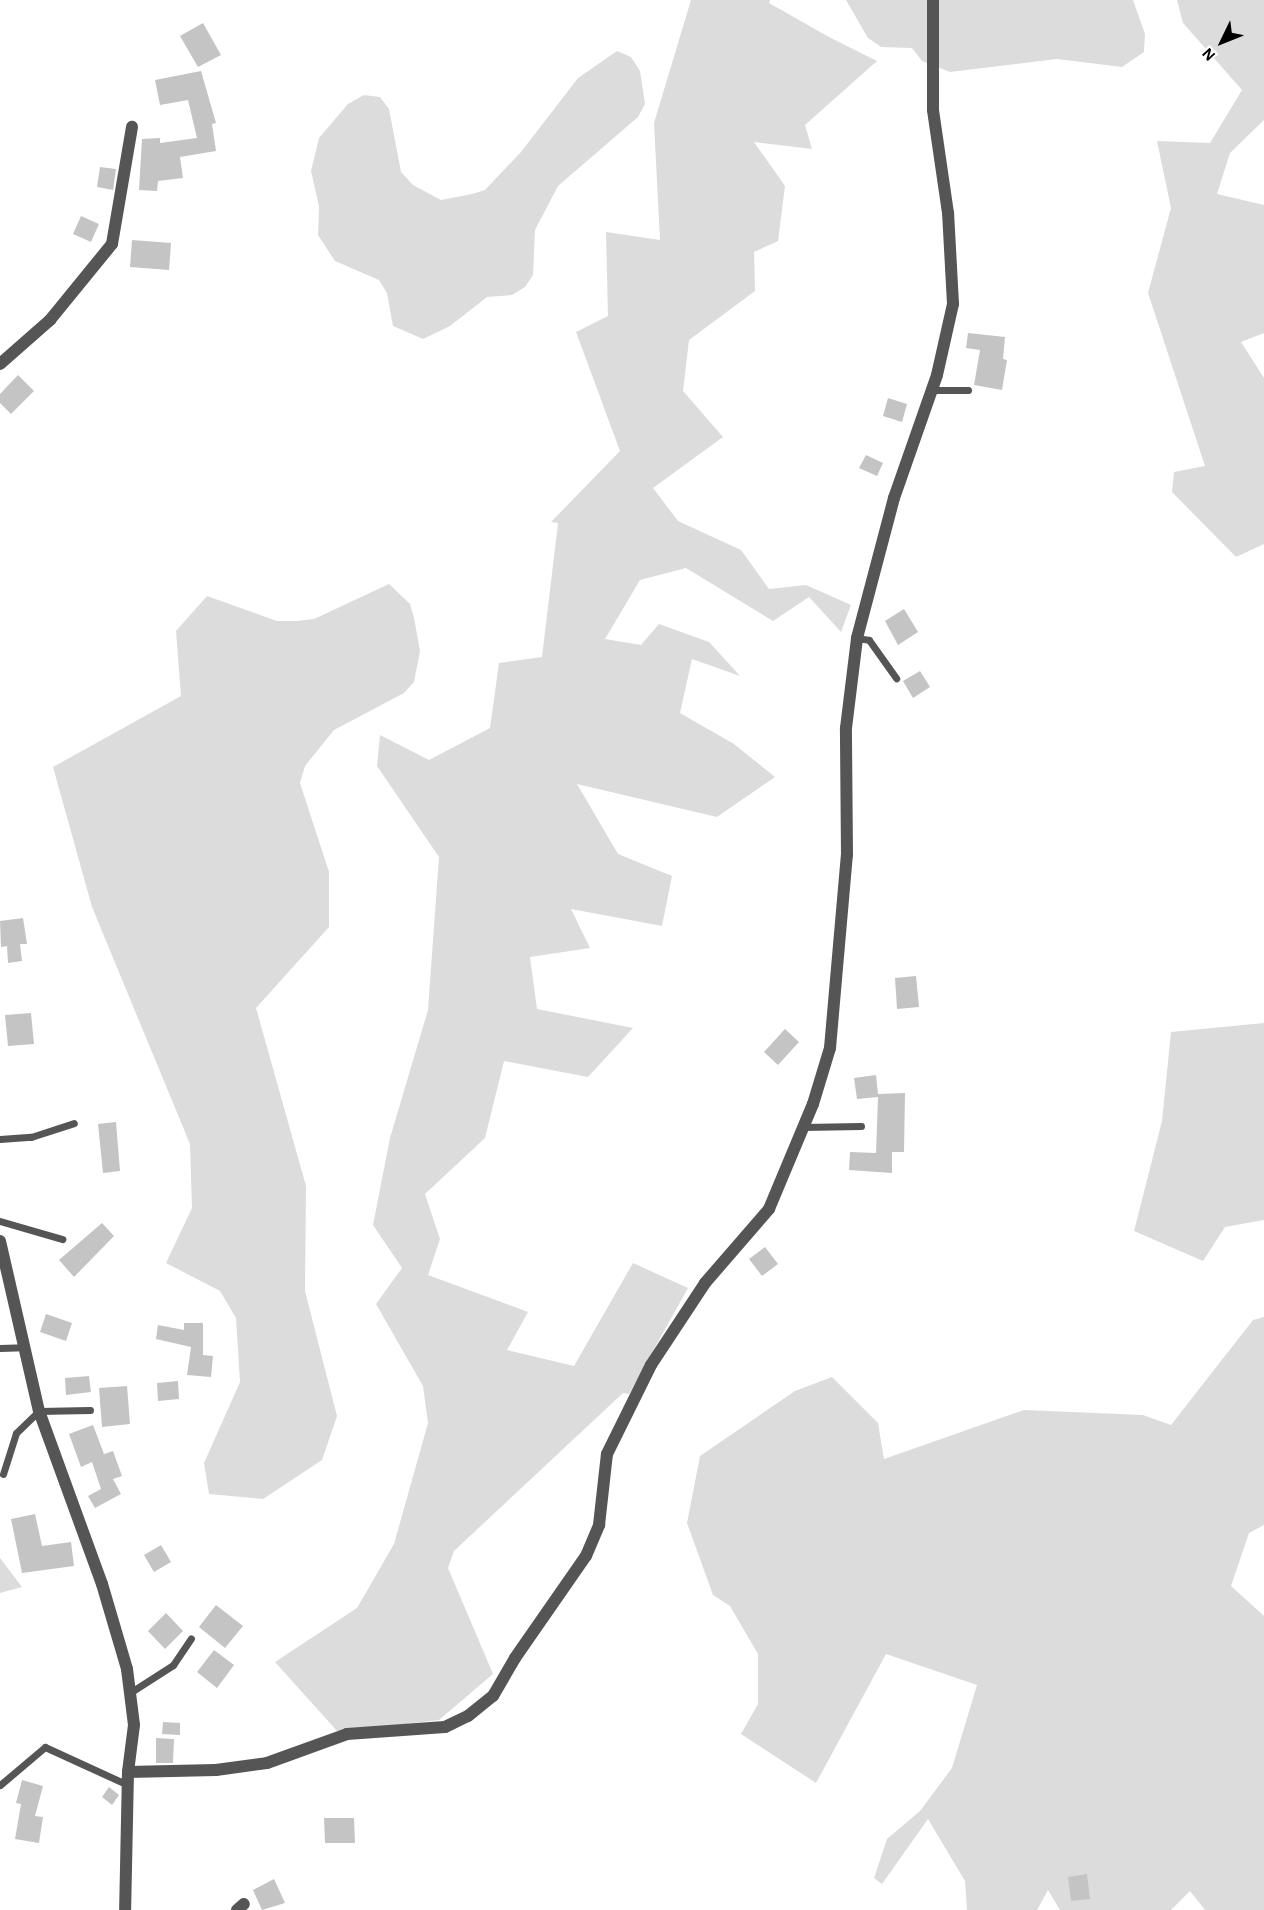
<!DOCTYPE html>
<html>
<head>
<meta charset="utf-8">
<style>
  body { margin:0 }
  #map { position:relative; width:1264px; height:1910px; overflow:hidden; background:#fff; font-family:"Alegreya Sans",sans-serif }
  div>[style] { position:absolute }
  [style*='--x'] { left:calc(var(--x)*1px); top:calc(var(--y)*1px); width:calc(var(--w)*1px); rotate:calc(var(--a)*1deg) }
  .green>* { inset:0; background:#dcdcdc }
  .building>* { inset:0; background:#c4c4c4 }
  .service>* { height:7px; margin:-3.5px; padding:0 3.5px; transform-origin:3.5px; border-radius:3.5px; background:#555 }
  .minor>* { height:12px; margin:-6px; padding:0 6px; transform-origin:6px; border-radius:6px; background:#555 }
  .tertiary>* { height:12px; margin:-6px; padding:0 6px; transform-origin:6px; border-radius:6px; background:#555 }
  span { translate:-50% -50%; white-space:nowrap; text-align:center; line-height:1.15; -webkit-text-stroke:4.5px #fff; paint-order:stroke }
  .north { position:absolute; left:1192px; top:12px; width:60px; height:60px; -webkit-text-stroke:4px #fff; paint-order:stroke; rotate:227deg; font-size:16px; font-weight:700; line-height:24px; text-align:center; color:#000 }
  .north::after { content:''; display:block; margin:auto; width:21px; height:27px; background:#000; clip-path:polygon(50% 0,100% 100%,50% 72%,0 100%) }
</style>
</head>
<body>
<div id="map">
  <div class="green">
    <div style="clip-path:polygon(691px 0,770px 0,769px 3px,829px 37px,877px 61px,805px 125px,812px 149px,754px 142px,785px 186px,778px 241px,754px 252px,755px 291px,689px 340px,683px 391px,723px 437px,653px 488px,678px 521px,741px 550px,769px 589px,806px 585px,851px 605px,841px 632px,809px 597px,773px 621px,686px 568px,640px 580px,605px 639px,641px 645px,659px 624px,709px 642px,740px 676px,692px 659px,680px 713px,734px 744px,775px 777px,717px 817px,577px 784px,618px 854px,672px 876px,662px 926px,571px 909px,590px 948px,530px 957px,537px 1009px,633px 1028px,588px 1077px,504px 1061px,485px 1138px,425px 1194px,440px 1239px,428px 1275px,528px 1312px,507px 1350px,574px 1366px,633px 1263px,688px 1288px,629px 1394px,623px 1393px,454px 1551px,448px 1568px,493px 1674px,439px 1720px,338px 1732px,275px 1662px,357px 1608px,394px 1544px,428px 1423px,423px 1386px,376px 1304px,402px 1268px,373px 1225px,390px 1138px,428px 1010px,439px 857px,377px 766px,380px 735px,429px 760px,490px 728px,499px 663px,542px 657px,558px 523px,551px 522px,620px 451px,576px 332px,608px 316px,606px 232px,660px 240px,654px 123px)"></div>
    <div style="clip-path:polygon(846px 0,1133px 0,1145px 34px,1144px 52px,1122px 67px,1057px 59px,950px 72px,922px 61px,912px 48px,881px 47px,868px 38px)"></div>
    <div style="clip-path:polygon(1177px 0,1264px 0,1264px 120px,1230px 153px,1217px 194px,1264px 205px,1264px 333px,1241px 342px,1264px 378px,1264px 544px,1236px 557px,1172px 492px,1174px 472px,1205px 466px,1148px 293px,1171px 208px,1157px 141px,1210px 143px,1242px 90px,1183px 23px)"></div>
    <div style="clip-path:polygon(617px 51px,631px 57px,640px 71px,645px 104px,638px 117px,558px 186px,535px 230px,533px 275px,525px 287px,512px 295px,487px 297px,450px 326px,423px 339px,393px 326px,387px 293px,379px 280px,335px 261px,318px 235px,319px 206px,311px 171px,319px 138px,348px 104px,364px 95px,380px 97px,389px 109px,401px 172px,413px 185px,441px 200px,472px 194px,485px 190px,521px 152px,578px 78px)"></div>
    <div style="clip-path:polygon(389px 584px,410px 604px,414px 618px,420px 651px,414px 682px,404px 693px,334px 730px,305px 766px,300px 783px,329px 872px,329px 927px,256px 1008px,306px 1186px,305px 1291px,337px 1416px,322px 1460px,263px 1499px,209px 1494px,204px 1463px,240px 1382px,236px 1318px,220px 1291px,166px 1263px,192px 1208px,190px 1144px,92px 907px,53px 767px,181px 696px,176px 631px,207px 596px,277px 621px,297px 621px,314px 619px)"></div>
    <div style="clip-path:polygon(1264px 1023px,1264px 1220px,1225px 1227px,1203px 1261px,1134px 1231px,1162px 1121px,1171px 1032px)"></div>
    <div style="clip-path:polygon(1264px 1317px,1264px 1525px,1249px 1533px,1231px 1586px,1264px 1616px,1264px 1910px,1205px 1910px,1190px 1891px,1171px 1910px,1060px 1910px,1048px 1890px,1037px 1910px,967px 1910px,965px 1881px,928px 1819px,882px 1884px,874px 1878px,887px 1839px,920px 1811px,952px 1768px,977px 1685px,886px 1654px,816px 1783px,741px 1734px,758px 1704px,758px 1654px,730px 1606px,713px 1595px,687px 1523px,700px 1456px,795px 1391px,832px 1377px,878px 1423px,884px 1459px,1024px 1410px,1143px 1415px,1171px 1425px,1253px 1320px)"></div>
    <div style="clip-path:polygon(0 1558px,22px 1587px,0 1593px)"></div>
  </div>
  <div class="building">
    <div style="clip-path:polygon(203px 23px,221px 55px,198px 67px,180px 36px)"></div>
    <div style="clip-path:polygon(201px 71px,216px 123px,212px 124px,216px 151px,180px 157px,183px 178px,158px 181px,157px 191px,139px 190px,142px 139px,160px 138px,160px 143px,197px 138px,188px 100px,160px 105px,155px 80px)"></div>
    <div style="clip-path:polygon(100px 167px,116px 169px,113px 190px,97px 187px)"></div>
    <div style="clip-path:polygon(81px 216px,99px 224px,91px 242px,73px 234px)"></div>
    <div style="clip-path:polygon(132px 240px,171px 243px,169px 270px,130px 267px)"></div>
    <div style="clip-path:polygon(968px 333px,1005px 337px,1003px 359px,1007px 360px,1002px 390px,974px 385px,980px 350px,966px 348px)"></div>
    <div style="clip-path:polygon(18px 375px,34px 391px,11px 414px,0 403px,0 394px)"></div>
    <div style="clip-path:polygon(888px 398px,907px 404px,902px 422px,883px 416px)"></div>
    <div style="clip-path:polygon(866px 455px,883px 463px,877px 476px,859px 468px)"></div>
    <div style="clip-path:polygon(904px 609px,918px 632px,898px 645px,885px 621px)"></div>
    <div style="clip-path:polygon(920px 671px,930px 687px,913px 698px,903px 681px)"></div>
    <div style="clip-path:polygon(23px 918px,27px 944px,20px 944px,22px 961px,8px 963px,7px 946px,1px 947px,0 921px)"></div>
    <div style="clip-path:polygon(916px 976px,919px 1007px,897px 1009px,895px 978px)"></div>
    <div style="clip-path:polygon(31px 1013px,34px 1044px,8px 1046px,5px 1015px)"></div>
    <div style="clip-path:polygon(785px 1029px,799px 1042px,778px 1065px,764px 1052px)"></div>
    <div style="clip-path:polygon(876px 1075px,878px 1094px,905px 1093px,904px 1152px,892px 1152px,892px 1173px,849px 1170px,850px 1152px,876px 1153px,878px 1097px,857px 1099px,854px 1078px)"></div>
    <div style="clip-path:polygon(116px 1122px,120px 1171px,103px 1173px,98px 1124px)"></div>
    <div style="clip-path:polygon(102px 1223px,114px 1236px,74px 1277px,59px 1260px)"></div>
    <div style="clip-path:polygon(765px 1247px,778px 1264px,762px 1276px,749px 1259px)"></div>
    <div style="clip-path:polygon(46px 1314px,72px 1323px,66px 1341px,40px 1332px)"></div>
    <div style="clip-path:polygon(184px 1323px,203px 1323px,203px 1355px,213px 1356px,211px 1377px,187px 1375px,191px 1347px,156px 1339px,158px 1325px,184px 1330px)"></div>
    <div style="clip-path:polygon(89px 1376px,91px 1392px,66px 1395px,65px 1378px)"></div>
    <div style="clip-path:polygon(178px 1381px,179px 1399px,158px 1401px,157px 1383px)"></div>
    <div style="clip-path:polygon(127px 1386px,130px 1424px,102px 1427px,99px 1388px)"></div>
    <div style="clip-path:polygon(93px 1425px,104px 1454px,113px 1451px,122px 1476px,113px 1479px,121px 1494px,95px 1508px,88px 1496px,101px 1489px,92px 1462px,81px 1467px,69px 1434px)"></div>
    <div style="clip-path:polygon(35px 1514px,42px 1546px,71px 1542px,74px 1566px,22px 1573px,11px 1519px)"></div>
    <div style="clip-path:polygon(161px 1545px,171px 1562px,154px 1572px,144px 1555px)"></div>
    <div style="clip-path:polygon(216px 1605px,243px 1626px,225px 1648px,199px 1627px)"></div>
    <div style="clip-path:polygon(166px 1613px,183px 1631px,165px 1649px,148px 1631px)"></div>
    <div style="clip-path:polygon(214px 1650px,234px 1665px,217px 1688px,197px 1672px)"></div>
    <div style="clip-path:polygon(163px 1722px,180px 1723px,180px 1735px,162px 1734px)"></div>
    <div style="clip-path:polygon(156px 1738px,174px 1739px,173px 1763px,156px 1763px)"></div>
    <div style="clip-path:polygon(22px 1780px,43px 1786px,35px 1816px,43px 1817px,39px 1843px,15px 1839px,21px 1804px,16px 1803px)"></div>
    <div style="clip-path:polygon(109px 1787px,119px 1795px,112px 1805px,102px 1797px)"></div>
    <div style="clip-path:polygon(324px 1818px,354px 1818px,355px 1843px,325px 1843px)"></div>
    <div style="clip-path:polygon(1087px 1874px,1090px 1899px,1071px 1901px,1068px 1877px)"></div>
    <div style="clip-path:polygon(274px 1879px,285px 1903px,262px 1910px,253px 1890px)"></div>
  </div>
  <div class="service">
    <div style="--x:932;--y:390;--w:36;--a:0"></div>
    <div style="--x:857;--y:638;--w:12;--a:9"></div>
    <div style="--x:869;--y:640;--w:47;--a:54.6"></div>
    <div style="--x:803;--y:1127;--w:58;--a:-1"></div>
    <div style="--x:0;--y:1139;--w:31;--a:-4"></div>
    <div style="--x:31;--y:1137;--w:45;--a:-18"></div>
    <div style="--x:0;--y:1221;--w:65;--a:16.2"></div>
    <div style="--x:0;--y:1348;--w:23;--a:-2"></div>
    <div style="--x:3;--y:1474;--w:43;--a:-72.4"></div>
    <div style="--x:16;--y:1433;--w:32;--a:-44"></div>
    <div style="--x:39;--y:1411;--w:51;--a:-1.1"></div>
    <div style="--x:131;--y:1692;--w:50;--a:-32.7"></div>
    <div style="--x:173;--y:1665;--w:32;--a:-56"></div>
    <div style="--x:0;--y:1785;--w:59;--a:-40.2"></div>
    <div style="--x:45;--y:1747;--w:91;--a:24.6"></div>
  </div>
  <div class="minor">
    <div style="--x:0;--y:364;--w:67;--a:-41.3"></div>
    <div style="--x:50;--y:320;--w:98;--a:-50.8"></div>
    <div style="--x:112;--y:244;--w:119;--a:-80.3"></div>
    <div style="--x:128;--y:1772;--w:88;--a:-1.3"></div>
    <div style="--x:216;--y:1770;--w:51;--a:-7.8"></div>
    <div style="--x:267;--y:1763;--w:85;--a:-19.9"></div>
    <div style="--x:347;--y:1734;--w:98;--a:-4.1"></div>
    <div style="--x:445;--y:1727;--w:25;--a:-26"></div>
    <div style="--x:468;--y:1716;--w:32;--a:-39"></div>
    <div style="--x:493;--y:1696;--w:44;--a:-59.9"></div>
    <div style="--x:515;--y:1658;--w:124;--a:-55.2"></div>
    <div style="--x:586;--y:1556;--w:34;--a:-67"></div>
    <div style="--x:599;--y:1525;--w:71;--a:-83.6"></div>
    <div style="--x:607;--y:1454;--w:99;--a:-63.7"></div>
    <div style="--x:651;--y:1365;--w:98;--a:-56.6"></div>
    <div style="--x:705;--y:1283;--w:98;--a:-49.1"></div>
    <div style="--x:769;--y:1209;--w:114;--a:-67.3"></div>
    <div style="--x:813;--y:1104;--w:59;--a:-73.1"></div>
    <div style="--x:830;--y:1048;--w:194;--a:-85"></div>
    <div style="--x:847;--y:855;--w:127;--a:-90.5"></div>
    <div style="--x:846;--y:728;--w:91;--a:-83"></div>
    <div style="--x:857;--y:638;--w:145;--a:-75.2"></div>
    <div style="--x:894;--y:498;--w:130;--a:-70.7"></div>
    <div style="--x:937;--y:375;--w:73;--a:-77.3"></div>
    <div style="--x:953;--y:304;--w:91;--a:-93.1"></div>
    <div style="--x:948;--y:213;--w:104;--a:-98.3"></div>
    <div style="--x:933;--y:110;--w:110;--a:-90"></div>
    <div style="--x:237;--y:1910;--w:9;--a:-41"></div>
  </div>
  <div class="tertiary">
    <div style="--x:0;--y:1241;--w:174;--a:77.1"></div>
    <div style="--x:39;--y:1411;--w:184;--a:70"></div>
    <div style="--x:102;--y:1584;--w:89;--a:73.6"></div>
    <div style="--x:127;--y:1669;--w:56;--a:82.9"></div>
    <div style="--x:134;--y:1725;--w:47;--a:97.3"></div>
    <div style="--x:128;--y:1772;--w:138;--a:91.2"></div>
  </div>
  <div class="north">N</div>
</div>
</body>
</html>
